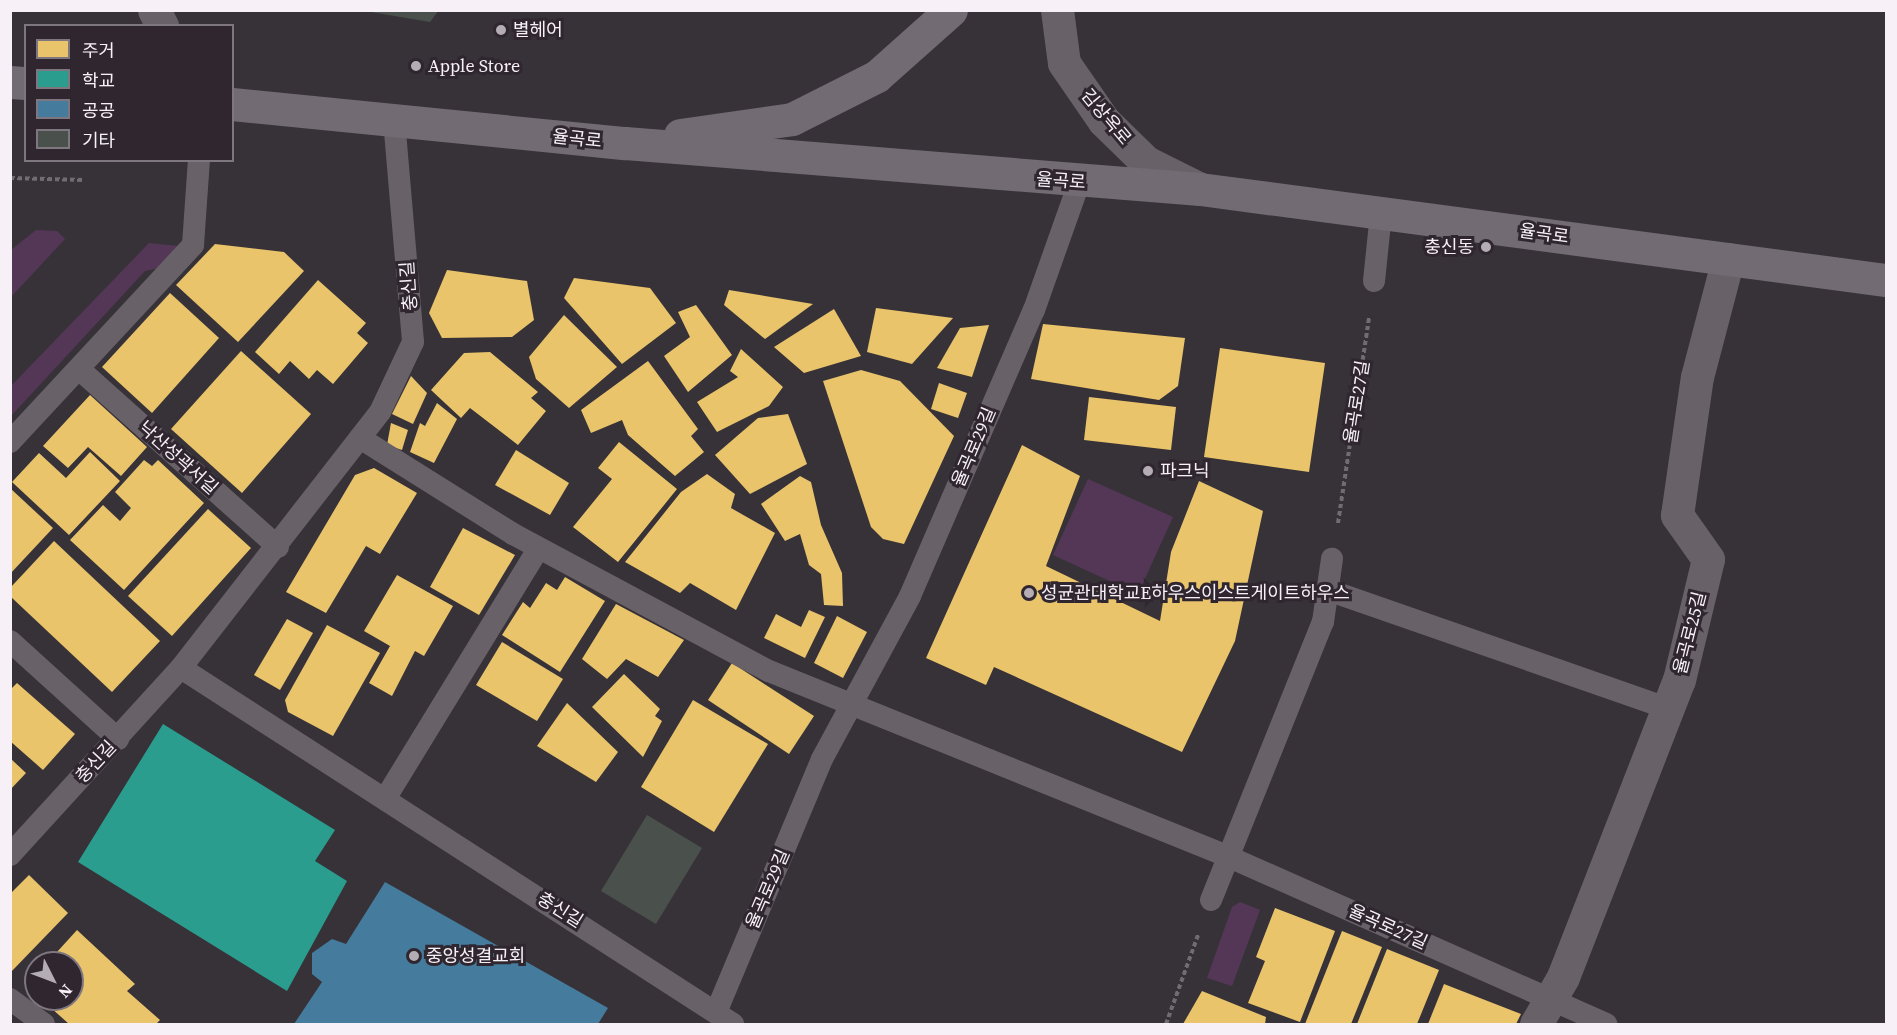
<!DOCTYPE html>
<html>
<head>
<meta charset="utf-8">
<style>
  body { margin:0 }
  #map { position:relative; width:1897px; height:1035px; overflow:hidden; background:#373238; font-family:"Source Serif 4","Noto Sans KR",serif }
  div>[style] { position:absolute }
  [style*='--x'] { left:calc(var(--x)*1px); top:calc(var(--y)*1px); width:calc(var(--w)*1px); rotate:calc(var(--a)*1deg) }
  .green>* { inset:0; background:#543757 }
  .homes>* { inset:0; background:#e9c46a }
  .schools>* { inset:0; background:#2a9d8f }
  .public>* { inset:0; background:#457b9d }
  .building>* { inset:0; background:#4a504b }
  .path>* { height:4px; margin-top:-2px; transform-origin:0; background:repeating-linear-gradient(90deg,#706c70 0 4.5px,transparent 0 7.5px) }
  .service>* { height:22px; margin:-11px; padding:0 11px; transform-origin:11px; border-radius:11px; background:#686268 }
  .minor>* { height:33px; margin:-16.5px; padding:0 16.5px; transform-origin:16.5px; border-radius:16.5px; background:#686268 }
  .tertiary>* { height:33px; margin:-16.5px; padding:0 16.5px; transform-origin:16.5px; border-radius:16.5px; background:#686268 }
  .primary>* { height:33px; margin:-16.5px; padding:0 16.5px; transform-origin:16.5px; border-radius:16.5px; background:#726b74 }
  .dots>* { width:16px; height:16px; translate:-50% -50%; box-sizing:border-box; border:3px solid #2f2630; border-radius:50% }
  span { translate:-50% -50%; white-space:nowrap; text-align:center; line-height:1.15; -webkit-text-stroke:6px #2f2630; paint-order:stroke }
  .poi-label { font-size:18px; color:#f7f1f7 }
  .left { translate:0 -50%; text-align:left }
  .right { translate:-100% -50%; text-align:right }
  .street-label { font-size:18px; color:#f7f1f7 }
  .frame { position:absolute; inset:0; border:12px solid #f7f1f7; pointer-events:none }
  .legend { position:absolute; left:24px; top:24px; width:210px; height:138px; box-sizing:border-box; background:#2f2630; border:2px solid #7f7780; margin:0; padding:8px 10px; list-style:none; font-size:18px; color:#f7f1f7 }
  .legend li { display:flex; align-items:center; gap:12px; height:30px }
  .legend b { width:30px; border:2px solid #7f7780 }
  .north { position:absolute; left:24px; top:951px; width:60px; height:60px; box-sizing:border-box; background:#2f2630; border:2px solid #7f7780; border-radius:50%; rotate:132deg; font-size:16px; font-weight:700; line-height:24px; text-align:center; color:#f7f1f7 }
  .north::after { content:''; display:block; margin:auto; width:21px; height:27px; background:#b4aeb4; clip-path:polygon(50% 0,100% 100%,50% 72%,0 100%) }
</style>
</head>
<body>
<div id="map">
  <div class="green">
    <div style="clip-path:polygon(36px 230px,57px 231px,65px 239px,11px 297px,11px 250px)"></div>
    <div style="clip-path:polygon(149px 243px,179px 246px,159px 268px,145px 271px,11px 416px,11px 386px)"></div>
    <div style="clip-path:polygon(1088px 479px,1173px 517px,1138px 594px,1053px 555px)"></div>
    <div style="clip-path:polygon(1240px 902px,1260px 910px,1232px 986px,1207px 978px,1232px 907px)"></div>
  </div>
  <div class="homes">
    <div style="clip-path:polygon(215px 244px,284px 252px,304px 271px,238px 342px,176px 285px)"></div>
    <div style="clip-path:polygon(447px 270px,527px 281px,534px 320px,512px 337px,442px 338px,429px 313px)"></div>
    <div style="clip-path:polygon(574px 278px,650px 288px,676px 323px,622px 364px,564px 298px)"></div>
    <div style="clip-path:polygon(318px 280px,366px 323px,357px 333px,368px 343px,333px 384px,317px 370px,309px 379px,290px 361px,279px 374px,255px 352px)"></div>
    <div style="clip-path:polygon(729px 290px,813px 304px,765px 339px,724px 305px)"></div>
    <div style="clip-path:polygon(170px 293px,219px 338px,152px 413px,102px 367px)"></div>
    <div style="clip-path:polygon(696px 305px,732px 355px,688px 392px,664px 356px,690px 337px,678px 312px)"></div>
    <div style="clip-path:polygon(876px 308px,953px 318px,912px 364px,867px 352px)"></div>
    <div style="clip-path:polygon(834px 309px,861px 356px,804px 373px,774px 347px)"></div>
    <div style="clip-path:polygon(564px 315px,617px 367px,569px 408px,536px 379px,529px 357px)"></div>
    <div style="clip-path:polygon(1043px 324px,1185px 338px,1178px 386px,1159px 400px,1031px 379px)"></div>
    <div style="clip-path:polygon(989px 325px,972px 377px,937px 368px,960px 328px)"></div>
    <div style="clip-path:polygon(1220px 348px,1325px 363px,1309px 472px,1204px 457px)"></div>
    <div style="clip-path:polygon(741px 349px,783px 387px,769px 406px,717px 432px,697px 402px,738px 377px,730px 371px)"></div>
    <div style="clip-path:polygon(241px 351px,311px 414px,242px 493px,171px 429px)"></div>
    <div style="clip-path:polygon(490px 352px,538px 392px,531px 398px,546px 411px,518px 445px,470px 408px,461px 418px,431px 390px,464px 353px)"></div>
    <div style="clip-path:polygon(648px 361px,698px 429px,691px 436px,704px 452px,675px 476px,628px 435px,622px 420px,591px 433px,581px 410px)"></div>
    <div style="clip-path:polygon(861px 370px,900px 381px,954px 436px,904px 544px,883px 539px,871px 527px,823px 381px)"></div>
    <div style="clip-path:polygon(411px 376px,427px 393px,413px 424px,392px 414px)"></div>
    <div style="clip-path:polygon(939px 383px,967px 393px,958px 418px,931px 409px)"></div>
    <div style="clip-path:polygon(90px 395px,147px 447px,121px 476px,88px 447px,68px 468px,43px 446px)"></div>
    <div style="clip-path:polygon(1089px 397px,1176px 407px,1171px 450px,1084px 440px)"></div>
    <div style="clip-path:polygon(437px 403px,457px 419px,434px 463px,410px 452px,420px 423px,425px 426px)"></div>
    <div style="clip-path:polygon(788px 414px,807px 464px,750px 494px,715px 455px,758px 418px)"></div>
    <div style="clip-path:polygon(391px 423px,408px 430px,402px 450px,387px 445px)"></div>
    <div style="clip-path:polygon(619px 442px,677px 489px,618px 562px,573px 527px,612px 479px,598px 468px)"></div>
    <div style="clip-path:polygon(1022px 445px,1080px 476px,1046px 566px,1160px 621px,1171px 552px,1199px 481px,1263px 511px,1235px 641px,1182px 752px,994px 667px,986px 685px,926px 658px)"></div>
    <div style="clip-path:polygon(516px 450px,569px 483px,550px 515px,495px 485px)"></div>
    <div style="clip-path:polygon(90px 452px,120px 481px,69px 535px,12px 482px,39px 453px,66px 478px)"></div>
    <div style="clip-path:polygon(144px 460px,152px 466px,158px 460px,204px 503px,124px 590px,70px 540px,103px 505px,120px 521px,131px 508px,115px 492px)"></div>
    <div style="clip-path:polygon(374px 468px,417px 493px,380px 554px,366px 546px,326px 613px,286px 592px,355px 475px)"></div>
    <div style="clip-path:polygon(707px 474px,735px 494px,731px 508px,775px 533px,736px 610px,690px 583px,680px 593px,625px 562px,681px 492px)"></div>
    <div style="clip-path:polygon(800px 476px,811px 482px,821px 525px,842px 573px,843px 606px,824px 605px,821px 574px,809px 565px,800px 534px,785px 541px,761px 504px)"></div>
    <div style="clip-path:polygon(10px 488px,53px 528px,10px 574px)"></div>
    <div style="clip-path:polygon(208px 509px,251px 548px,172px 636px,128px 596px)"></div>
    <div style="clip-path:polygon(463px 528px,515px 555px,479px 615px,430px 587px)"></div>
    <div style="clip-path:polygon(54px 541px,160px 641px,112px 692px,10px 596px,10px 588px)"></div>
    <div style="clip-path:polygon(397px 575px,453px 606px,424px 656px,415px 651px,392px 696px,369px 683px,390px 646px,364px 631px)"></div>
    <div style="clip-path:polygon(565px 577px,605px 601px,560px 672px,502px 635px,523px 602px,530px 608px,546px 583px,557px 590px)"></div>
    <div style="clip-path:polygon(616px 604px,684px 640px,658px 677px,626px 659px,607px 679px,582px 659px)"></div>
    <div style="clip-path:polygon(809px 610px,825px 617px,805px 658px,764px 638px,776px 614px,801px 627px)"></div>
    <div style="clip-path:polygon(837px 616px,867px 632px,843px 678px,814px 663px)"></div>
    <div style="clip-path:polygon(287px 619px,313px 633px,280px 690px,254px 675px)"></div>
    <div style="clip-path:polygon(327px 625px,380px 653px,333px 736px,288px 712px,285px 700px)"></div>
    <div style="clip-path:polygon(502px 642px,563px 679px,537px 721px,476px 685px)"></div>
    <div style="clip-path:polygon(732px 663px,814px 716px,789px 754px,708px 700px)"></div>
    <div style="clip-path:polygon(624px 674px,660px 709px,655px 716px,662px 721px,643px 757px,592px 707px)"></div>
    <div style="clip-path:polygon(17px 683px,75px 734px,43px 770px,10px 741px,10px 690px)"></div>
    <div style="clip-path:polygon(693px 700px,768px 744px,714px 832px,641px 787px)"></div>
    <div style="clip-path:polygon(567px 703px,618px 752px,596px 782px,537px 746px)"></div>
    <div style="clip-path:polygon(10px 758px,26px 773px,10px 790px)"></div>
    <div style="clip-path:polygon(29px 875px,68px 913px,10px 973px,10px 894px)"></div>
    <div style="clip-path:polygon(1275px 908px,1335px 931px,1300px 1022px,1248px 1003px,1265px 961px,1256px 957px)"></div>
    <div style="clip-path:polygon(77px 930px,135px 984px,127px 991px,160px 1020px,156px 1024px,69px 1024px,41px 999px,72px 999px,72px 963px,47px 963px)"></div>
    <div style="clip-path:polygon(1342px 931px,1382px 947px,1351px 1024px,1305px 1024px)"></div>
    <div style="clip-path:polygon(1387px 949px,1439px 970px,1417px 1024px,1357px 1024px)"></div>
    <div style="clip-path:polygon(1444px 984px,1521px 1014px,1516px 1024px,1428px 1024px)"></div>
    <div style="clip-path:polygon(1202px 991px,1266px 1017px,1265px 1024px,1183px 1024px)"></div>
  </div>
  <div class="schools">
    <div style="clip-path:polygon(163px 724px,335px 830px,315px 861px,347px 881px,287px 991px,78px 862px)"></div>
  </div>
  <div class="public">
    <div style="clip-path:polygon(385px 882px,608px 1008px,598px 1024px,294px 1024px,322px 982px,312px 974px,312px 953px,332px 939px,346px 944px)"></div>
  </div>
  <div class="building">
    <div style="clip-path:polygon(359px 10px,439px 10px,430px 22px)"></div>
    <div style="clip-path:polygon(647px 815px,702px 848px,656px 924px,601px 891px)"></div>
  </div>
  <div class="path">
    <div style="--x:10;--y:178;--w:74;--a:1.5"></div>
    <div style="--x:1338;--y:523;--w:208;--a:-81.4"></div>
    <div style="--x:1166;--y:1024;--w:95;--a:-70.2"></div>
  </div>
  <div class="service">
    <div style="--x:394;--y:120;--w:223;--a:85.1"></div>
    <div style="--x:413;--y:342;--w:77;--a:115.2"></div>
    <div style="--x:380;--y:412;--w:324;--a:127.9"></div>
    <div style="--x:181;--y:668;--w:657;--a:32.82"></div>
    <div style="--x:1374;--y:281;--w:68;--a:-84.1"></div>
    <div style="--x:79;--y:369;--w:267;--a:41.8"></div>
    <div style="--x:360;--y:438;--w:181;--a:32.1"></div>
    <div style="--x:513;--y:534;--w:290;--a:28.2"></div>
    <div style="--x:769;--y:671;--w:494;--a:22"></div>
    <div style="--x:1227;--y:856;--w:415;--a:23.9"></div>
    <div style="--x:10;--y:442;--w:269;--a:-47.1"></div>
    <div style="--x:193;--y:245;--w:85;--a:-86"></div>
    <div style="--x:1328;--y:590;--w:362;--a:19.2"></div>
    <div style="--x:10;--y:641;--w:146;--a:42.2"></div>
    <div style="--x:385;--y:799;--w:294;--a:-58.5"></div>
    <div style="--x:10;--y:855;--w:253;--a:-47.6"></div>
    <div style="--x:1211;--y:900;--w:300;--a:-68.1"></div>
    <div style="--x:1323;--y:622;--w:64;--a:-81.9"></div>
    <div style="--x:10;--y:999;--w:42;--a:36.3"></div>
    <div style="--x:717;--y:1010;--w:272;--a:-67.3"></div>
    <div style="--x:822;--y:759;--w:185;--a:-61.6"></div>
    <div style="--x:910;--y:596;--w:312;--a:-66.6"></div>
    <div style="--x:1034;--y:310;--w:135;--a:-70.5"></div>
  </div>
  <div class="minor">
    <div style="--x:154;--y:10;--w:18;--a:63"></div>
    <div style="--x:1536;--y:1024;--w:54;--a:-60.1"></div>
    <div style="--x:1563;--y:977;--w:319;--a:-68.7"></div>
    <div style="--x:1679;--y:680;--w:124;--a:-76.5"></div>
    <div style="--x:1708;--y:559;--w:54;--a:-125.2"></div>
    <div style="--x:1677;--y:515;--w:139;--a:-81.8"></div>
    <div style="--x:1697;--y:377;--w:122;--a:-75.3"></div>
  </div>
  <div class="tertiary">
    <div style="--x:1057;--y:10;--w:53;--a:82.5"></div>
    <div style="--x:1064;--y:63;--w:70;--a:55.4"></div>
    <div style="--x:1104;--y:121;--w:59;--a:44.3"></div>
    <div style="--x:1146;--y:162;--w:60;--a:26.6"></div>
  </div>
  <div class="primary">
    <div style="--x:10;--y:82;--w:16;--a:4"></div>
    <div style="--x:232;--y:104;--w:395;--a:5.7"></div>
    <div style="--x:625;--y:143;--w:577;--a:4.57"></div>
    <div style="--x:1200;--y:189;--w:692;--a:7.56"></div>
    <div style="--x:680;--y:135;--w:113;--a:-8.1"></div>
    <div style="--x:792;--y:119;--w:95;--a:-26.8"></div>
    <div style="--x:877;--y:76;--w:99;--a:-41.7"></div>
  </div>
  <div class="dots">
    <div style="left:501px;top:30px;background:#b4aeb4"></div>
    <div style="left:416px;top:66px;background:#b4aeb4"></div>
    <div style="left:1486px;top:247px;background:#b4aeb4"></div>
    <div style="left:1148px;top:471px;background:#b4aeb4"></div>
    <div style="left:1029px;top:593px;background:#b4aeb4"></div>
    <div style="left:414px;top:956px;background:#b4aeb4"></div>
  </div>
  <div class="poi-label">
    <span class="left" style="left:513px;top:30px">별헤어</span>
    <span class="left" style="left:428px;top:66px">Apple Store</span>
    <span class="right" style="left:1474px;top:247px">충신동</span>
    <span class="left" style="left:1160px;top:471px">파크닉</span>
    <span class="left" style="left:1041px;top:593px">성균관대학교E하우스이스트게이트하우스</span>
    <span class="left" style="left:426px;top:956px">중앙성결교회</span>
  </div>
  <div class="street-label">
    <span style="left:1106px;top:117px;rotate:50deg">김상옥로</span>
    <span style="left:577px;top:139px;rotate:6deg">율곡로</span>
    <span style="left:1061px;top:181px;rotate:4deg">율곡로</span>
    <span style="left:1544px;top:234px;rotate:8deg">율곡로</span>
    <span style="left:409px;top:286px;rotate:-94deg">충신길</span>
    <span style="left:1357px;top:402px;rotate:-81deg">율곡로27길</span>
    <span style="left:974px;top:447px;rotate:-67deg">율곡로29길</span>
    <span style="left:178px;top:458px;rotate:42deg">낙산성곽서길</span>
    <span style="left:1690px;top:633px;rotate:-76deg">율곡로25길</span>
    <span style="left:96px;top:762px;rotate:-47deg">충신길</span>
    <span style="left:768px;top:889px;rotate:-67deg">율곡로29길</span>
    <span style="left:560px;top:910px;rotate:32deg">충신길</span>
    <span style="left:1388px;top:927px;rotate:24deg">율곡로27길</span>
  </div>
  <div class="frame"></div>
  <ul class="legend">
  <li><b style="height:16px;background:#e9c46a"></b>주거</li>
  <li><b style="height:16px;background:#2a9d8f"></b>학교</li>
  <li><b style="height:16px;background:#457b9d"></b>공공</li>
  <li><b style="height:16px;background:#4a504b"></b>기타</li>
  </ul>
  <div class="north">N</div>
</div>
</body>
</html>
